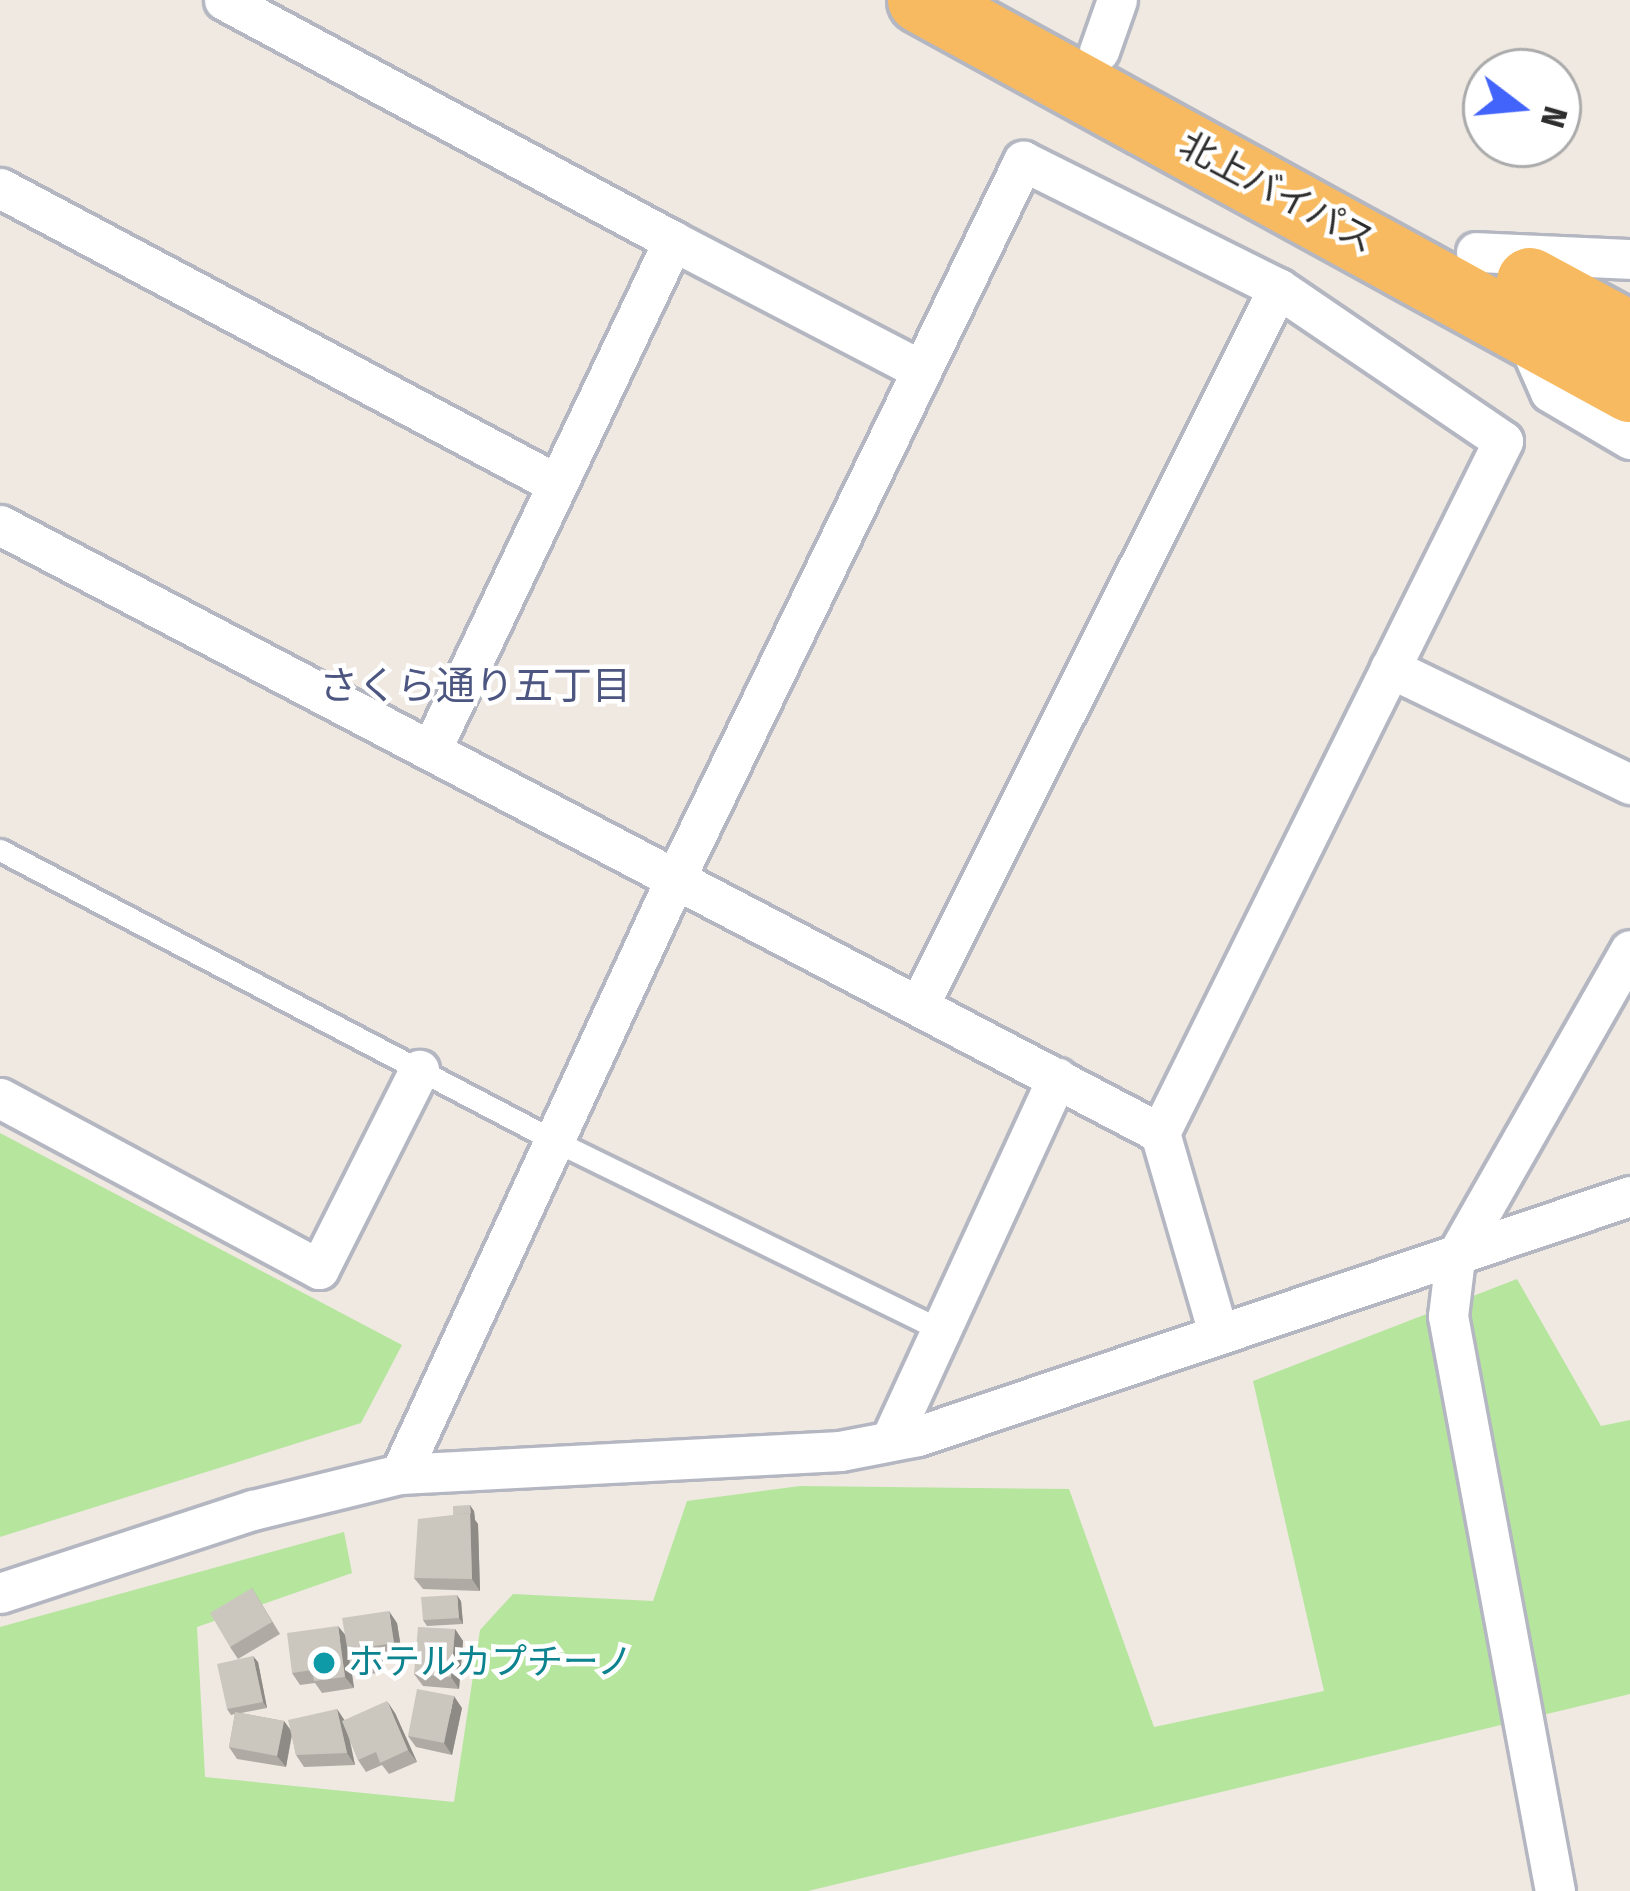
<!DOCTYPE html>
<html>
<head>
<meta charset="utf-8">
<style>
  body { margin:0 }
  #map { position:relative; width:1630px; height:1891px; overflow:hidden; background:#efe9e1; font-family:"Fira Sans Condensed","Noto Sans JP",sans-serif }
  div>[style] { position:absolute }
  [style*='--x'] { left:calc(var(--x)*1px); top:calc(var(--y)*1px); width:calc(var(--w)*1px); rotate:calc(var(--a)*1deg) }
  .green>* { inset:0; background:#b6e59e }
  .roads { filter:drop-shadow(3px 0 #b4b7c1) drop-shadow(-3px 0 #b4b7c1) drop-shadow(0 3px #b4b7c1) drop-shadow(0 -3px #b4b7c1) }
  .service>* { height:21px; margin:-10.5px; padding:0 10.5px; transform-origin:10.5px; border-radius:10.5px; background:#fff }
  .minor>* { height:39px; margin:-19.5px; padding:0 19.5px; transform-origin:19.5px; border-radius:19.5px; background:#fff }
  .trunk>* { height:66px; margin:-33px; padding:0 33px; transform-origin:33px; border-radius:33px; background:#f8ba60 }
  .wall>* { inset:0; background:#afaba4 }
  .shaded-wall>* { inset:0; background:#8e8b86 }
  .building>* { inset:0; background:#cbc7bf }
  .dots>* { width:33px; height:33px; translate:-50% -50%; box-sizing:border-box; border:6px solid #fff; border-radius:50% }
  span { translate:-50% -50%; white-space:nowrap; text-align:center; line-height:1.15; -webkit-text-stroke:9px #fff; paint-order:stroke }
  .street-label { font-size:36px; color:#2e2e2e }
  .culture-label { font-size:36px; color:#0d838f }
  .left { translate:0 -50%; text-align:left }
  .neighbourhood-label { font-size:39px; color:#4d5680 }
  .north { position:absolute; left:1462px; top:48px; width:120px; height:120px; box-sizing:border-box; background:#fff; border:3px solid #ababab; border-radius:50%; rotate:106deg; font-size:33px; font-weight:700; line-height:48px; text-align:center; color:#2e2e2e }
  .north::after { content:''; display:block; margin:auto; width:42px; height:54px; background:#4264fb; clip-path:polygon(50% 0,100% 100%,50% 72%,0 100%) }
</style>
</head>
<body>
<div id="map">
  <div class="green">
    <div style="clip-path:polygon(0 1133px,402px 1345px,361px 1423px,0 1537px)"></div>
    <div style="clip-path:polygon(1517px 1279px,1601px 1426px,1630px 1420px,1630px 1694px,808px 1891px,0 1891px,0 1627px,344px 1532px,352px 1573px,197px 1627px,205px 1777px,454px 1802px,480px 1630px,513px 1594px,653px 1601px,687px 1501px,800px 1486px,1069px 1489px,1154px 1727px,1324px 1691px,1253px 1381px)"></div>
  </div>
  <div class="roads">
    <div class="service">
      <div style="--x:0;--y:850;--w:627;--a:27.67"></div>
      <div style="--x:555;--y:1141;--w:430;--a:26.1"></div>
    </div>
    <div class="minor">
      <div style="--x:224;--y:0;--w:510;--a:28.22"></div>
      <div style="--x:1099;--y:51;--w:54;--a:-70.6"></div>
      <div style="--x:0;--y:188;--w:631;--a:27.99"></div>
      <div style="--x:1476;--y:252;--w:154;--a:2.6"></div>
      <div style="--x:1524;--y:333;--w:64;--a:66.2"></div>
      <div style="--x:1550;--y:392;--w:93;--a:30.4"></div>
      <div style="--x:0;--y:525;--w:1310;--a:27.66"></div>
      <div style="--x:1160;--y:1133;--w:207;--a:73.8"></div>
      <div style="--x:1390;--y:668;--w:267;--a:25.8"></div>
      <div style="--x:431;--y:750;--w:564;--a:-64.57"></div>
      <div style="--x:673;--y:241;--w:280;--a:27.5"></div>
      <div style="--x:919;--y:1005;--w:802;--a:-63.4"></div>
      <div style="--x:0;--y:1098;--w:362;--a:28.2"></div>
      <div style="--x:319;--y:1269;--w:223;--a:-63.3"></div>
      <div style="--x:890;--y:1441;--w:400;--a:-65.3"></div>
      <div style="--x:400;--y:1474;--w:658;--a:-65.19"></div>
      <div style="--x:676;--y:877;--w:796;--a:-64.14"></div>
      <div style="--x:1023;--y:161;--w:285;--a:26.5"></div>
      <div style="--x:1278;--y:288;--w:272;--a:34.2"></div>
      <div style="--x:1503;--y:441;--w:772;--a:116.37"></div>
      <div style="--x:0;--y:1593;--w:266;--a:-18.2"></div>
      <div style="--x:253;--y:1510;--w:151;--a:-13.8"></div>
      <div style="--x:400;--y:1474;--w:441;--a:-3"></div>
      <div style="--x:840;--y:1451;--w:79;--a:-10.9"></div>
      <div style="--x:918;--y:1436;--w:751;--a:-18.63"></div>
      <div style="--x:1555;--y:1891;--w:585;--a:-100.54"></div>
      <div style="--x:1448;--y:1316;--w:58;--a:-83.1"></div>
      <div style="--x:1455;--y:1258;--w:354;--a:-60.4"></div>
    </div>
    <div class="trunk">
      <div style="--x:921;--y:0;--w:809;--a:28.75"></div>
      <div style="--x:1530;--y:281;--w:114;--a:28.4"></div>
    </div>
  </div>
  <div class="wall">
    <div style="clip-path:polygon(474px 1511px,475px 1520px,478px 1524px,480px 1591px,423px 1589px,414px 1578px,453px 1515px)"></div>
    <div style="clip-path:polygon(252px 1588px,280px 1634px,238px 1659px,230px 1647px)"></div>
    <div style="clip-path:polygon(461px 1601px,463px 1624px,427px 1626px,423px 1620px)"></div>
    <div style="clip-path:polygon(397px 1623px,402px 1654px,382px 1658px,384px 1672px,358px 1676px,350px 1665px,354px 1688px,322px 1693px,315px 1683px,300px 1685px,292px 1673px,345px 1635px)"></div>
    <div style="clip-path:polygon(455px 1629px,463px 1641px,459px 1689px,423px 1686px,414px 1674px)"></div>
    <div style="clip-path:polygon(258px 1662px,267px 1708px,241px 1713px,284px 1721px,290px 1730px,337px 1709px,344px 1720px,395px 1713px,417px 1762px,389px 1774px,382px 1765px,366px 1772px,358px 1760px,350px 1740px,355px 1765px,304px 1767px,296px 1755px,292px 1736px,286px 1767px,237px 1759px,229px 1747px,235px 1714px,231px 1715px,227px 1709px)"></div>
    <div style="clip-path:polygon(462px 1708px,452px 1755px,416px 1747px,408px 1736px)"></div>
  </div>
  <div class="shaded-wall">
    <div style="clip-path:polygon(470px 1505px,474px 1511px,475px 1520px,478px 1524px,480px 1591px,472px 1579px)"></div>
    <div style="clip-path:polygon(457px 1595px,461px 1601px,463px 1624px,459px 1618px)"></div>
    <div style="clip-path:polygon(389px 1611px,397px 1623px,402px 1654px,394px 1643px)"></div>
    <div style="clip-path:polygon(338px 1626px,347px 1637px,354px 1688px,345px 1677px)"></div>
    <div style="clip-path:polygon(455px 1629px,463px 1641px,459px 1689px,451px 1677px)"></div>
    <div style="clip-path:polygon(374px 1646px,382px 1658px,384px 1672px,376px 1660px)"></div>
    <div style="clip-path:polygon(253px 1656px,258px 1662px,267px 1708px,263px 1702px)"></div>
    <div style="clip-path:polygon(454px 1696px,462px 1708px,452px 1755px,444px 1743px)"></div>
    <div style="clip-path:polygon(387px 1701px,395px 1713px,417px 1762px,408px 1750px)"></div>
    <div style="clip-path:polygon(337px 1709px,345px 1721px,355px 1765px,347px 1753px)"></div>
    <div style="clip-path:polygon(284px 1721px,292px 1732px,286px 1767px,277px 1756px)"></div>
  </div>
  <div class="building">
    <div style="clip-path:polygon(470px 1505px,471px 1514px,470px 1513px,453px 1515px,453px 1506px)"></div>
    <div style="clip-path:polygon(470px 1513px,472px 1579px,414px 1578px,418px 1519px)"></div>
    <div style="clip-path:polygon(252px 1588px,272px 1622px,230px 1647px,210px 1613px)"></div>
    <div style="clip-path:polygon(457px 1595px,459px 1618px,423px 1620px,421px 1597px)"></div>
    <div style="clip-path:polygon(389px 1611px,394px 1643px,374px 1646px,376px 1660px,350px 1664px,342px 1618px)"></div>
    <div style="clip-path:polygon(338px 1626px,345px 1677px,314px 1681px,312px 1670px,292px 1673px,287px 1633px)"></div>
    <div style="clip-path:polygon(418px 1627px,455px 1629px,451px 1677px,414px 1674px)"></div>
    <div style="clip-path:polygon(253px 1656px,263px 1702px,227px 1709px,217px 1664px)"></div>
    <div style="clip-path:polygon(417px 1689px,454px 1696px,444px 1743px,408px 1736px)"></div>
    <div style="clip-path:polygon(387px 1701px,408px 1750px,380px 1763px,376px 1752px,358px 1760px,342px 1721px)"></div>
    <div style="clip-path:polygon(337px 1709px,347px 1753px,296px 1755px,288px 1720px)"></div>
    <div style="clip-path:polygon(235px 1712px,284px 1721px,277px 1756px,229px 1747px)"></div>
  </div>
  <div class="dots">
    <div style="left:324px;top:1663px;background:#0f9aa8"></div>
  </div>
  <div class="street-label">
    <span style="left:1277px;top:193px;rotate:28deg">北上バイパス</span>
  </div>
  <div class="culture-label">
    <span class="left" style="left:348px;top:1663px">ホテルカプチーノ</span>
  </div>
  <div class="neighbourhood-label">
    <span style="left:475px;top:686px">さくら通り五丁目</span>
  </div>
  <div class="north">N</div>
</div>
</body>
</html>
